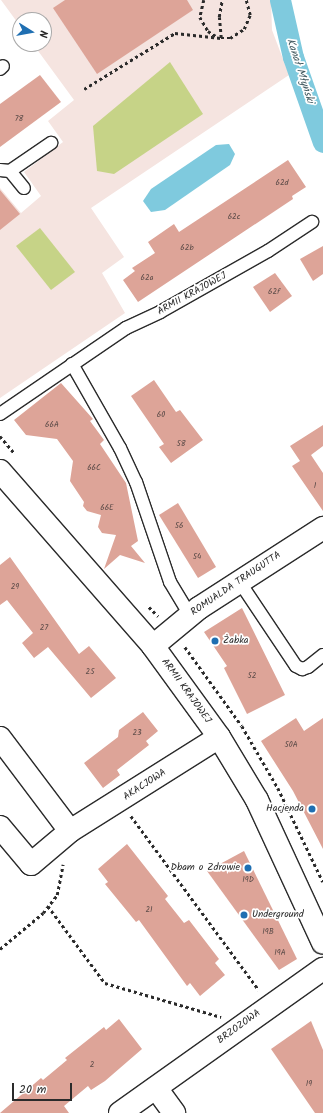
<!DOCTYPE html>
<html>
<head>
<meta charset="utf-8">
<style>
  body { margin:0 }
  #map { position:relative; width:323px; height:1113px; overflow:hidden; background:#fff; font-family:Kalam,sans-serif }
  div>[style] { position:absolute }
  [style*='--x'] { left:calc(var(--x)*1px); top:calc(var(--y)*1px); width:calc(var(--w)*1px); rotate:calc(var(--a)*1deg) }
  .built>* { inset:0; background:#f5e4e0 }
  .green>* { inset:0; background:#c6d387 }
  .water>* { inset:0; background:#7fcade }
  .canal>* { height:21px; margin:-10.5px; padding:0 10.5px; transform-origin:10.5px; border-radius:10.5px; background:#7fcade }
  .building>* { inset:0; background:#dda498 }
  .path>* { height:2.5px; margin-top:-1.25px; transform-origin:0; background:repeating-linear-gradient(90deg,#2b2b2b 0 3px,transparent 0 6px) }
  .roads { filter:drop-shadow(1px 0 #2b2b2b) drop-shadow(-1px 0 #2b2b2b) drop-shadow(0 1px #2b2b2b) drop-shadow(0 -1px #2b2b2b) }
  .service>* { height:12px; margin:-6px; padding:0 6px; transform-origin:6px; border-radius:6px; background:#fff }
  .minor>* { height:22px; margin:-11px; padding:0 11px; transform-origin:11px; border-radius:11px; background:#fff }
  .tertiary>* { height:22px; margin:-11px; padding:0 11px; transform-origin:11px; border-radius:11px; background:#fff }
  .dots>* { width:11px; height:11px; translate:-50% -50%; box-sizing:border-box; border:2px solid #fff; border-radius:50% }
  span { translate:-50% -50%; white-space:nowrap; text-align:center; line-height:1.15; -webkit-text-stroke:3.5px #fff; paint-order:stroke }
  .number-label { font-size:8px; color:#584946 }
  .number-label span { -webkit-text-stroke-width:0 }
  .street-label { font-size:10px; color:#2b2b2b }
  .poi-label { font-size:10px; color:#2b2b2b }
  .left { translate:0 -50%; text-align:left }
  .right { translate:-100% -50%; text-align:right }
  .water-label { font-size:11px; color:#445b61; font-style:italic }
  .north { position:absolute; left:12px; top:12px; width:40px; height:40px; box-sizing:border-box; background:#fff; border:1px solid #aaa; border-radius:50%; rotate:101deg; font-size:11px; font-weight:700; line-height:16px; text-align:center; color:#2b2b2b }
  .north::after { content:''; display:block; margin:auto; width:14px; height:18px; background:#1f6fb2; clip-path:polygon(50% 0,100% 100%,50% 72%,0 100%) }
  .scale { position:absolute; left:12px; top:1083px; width:60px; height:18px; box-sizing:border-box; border:2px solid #2b2b2b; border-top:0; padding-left:5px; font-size:12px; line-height:14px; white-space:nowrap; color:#2b2b2b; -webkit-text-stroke:3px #fff; paint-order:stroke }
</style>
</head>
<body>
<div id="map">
  <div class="built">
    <div style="clip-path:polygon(1px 0,271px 0,272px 30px,289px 75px,91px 208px,124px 257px,102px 273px,125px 313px,0 398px,0 188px,21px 213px,41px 196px,24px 172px,63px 142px,48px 121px,74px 100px,33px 44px,44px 44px,44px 20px,20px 20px,20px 26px)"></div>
  </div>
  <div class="green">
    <div style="clip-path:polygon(170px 62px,203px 114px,114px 174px,97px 171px,93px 126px)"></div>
    <div style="clip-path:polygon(40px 228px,75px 272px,51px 290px,16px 246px)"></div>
  </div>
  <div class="water">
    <div style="clip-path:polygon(229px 144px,235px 154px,230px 165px,165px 210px,151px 212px,143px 201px,151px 189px,216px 145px)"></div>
  </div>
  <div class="canal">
    <div style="--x:280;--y:0;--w:58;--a:77.2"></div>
    <div style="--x:293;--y:57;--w:90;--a:70.6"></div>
  </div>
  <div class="building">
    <div style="clip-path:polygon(65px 0,187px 0,193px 10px,97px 74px,53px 8px)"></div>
    <div style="clip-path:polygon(40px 75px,61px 102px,0 147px,0 104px)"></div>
    <div style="clip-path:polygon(288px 160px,306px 187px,292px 196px,293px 199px,138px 302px,123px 280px,135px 271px,132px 268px,155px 253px,148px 242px,174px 224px,179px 232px)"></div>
    <div style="clip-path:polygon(0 190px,20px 214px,0 230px)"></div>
    <div style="clip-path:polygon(323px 246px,323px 274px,313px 281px,300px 259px)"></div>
    <div style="clip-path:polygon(275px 273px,292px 296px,270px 312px,253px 287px)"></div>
    <div style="clip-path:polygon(154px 380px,176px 412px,180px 410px,203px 440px,171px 463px,159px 447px,164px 444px,131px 396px)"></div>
    <div style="clip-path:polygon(61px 383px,93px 419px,90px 421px,104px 440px,100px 444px,126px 483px,138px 541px,131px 546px,145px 563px,120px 555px,104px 569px,116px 535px,102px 533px,98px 527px,101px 515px,87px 511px,83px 506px,84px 502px,70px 481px,73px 461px,57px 439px,26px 435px,14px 420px)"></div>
    <div style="clip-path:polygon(323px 425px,323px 446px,311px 455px,323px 473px,323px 511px,292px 466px,300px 461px,290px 446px)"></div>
    <div style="clip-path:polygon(178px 503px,216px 567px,198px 578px,159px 515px)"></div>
    <div style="clip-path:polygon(10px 557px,79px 654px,89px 646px,116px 678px,91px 698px,48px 647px,34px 658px,22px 643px,33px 633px,7px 600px,0 605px,0 565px)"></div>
    <div style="clip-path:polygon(242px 608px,285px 695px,247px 714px,224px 668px,227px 666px,204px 632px)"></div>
    <div style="clip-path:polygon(143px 712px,158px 731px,146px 741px,149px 745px,117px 770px,120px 775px,103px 788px,84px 763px,118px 737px,119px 730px)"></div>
    <div style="clip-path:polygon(296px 718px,304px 731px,323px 718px,323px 849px,293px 791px,261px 741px)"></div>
    <div style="clip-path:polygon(127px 844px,168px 896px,165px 899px,184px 923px,189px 920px,219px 959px,215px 963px,225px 975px,200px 996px,190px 983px,187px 986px,139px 920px,136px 922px,105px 884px,108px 882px,98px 869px)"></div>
    <div style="clip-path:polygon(244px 851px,297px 959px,279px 970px,207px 871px)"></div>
    <div style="clip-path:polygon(119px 1019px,142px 1049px,105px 1081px,91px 1090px,88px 1086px,64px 1106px,69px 1113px,0 1113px,41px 1078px,43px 1080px,67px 1060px,65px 1058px,104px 1027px,106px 1030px)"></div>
    <div style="clip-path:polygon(311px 1021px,323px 1050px,323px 1113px,315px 1113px,271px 1049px)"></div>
  </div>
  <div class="path">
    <div style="--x:204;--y:0;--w:17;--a:103"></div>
    <div style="--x:200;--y:17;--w:16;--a:60"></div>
    <div style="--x:208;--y:31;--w:9;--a:32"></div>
    <div style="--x:221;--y:38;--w:9;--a:0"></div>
    <div style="--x:230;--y:38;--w:17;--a:-33"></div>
    <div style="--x:244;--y:29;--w:15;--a:-67"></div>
    <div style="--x:250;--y:15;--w:16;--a:-105"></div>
    <div style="--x:84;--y:89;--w:107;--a:-31.6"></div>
    <div style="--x:175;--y:33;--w:46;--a:6.2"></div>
    <div style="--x:221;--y:38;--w:21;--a:-95"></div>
    <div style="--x:219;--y:17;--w:17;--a:-80"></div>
    <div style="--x:0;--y:436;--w:23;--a:50"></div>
    <div style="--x:149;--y:607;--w:13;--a:45"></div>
    <div style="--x:185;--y:647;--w:97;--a:54.2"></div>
    <div style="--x:242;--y:726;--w:72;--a:59.9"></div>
    <div style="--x:278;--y:788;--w:104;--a:64.4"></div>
    <div style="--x:131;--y:816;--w:216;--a:53.7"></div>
    <div style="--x:48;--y:906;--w:96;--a:53.5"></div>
    <div style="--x:105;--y:983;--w:121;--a:16.3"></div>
    <div style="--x:0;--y:949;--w:56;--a:-39.9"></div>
    <div style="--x:43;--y:913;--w:23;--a:-52"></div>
    <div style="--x:57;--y:895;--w:31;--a:-79"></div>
  </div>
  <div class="roads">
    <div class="service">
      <div style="--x:0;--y:69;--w:4;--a:-45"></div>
      <div style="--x:0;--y:170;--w:10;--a:6"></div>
      <div style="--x:10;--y:171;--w:22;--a:51"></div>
      <div style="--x:10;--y:171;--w:50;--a:-34.3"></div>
      <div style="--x:72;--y:364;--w:97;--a:60.3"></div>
      <div style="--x:120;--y:448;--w:38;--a:65"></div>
      <div style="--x:136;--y:482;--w:106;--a:71.2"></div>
      <div style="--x:170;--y:582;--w:39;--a:59"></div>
      <div style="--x:0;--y:414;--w:153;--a:-34.3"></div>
      <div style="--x:126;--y:328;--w:38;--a:-25"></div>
      <div style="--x:160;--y:312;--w:124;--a:-29.5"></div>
      <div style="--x:268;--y:251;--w:53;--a:-33.4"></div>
      <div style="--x:239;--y:581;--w:102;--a:56.2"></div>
      <div style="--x:296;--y:666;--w:7;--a:27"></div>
      <div style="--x:302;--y:669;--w:6;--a:-18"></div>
      <div style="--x:308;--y:667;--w:19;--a:-39"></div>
    </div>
    <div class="minor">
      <div style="--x:153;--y:646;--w:60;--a:-39.6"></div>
      <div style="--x:199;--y:608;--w:148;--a:-32.8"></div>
      <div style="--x:0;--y:738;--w:116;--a:53"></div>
      <div style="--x:0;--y:827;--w:48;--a:50"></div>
      <div style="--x:31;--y:864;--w:51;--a:-40.2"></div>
      <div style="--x:70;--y:831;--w:176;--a:-32.2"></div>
      <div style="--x:156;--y:1088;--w:31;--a:54"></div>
      <div style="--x:120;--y:1113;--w:249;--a:-35.4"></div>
    </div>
    <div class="tertiary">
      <div style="--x:0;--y:471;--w:232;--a:48.8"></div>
      <div style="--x:153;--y:646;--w:112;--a:54"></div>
      <div style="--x:219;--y:737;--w:74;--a:58.9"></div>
      <div style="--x:257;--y:800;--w:157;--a:65.2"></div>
    </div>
  </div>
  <div class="dots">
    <div style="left:215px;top:641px;background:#1f6fb2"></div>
    <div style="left:312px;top:809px;background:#1f6fb2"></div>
    <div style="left:248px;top:868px;background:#1f6fb2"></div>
    <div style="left:244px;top:915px;background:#1f6fb2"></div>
  </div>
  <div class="number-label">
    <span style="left:19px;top:119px">78</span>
    <span style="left:282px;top:183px">62d</span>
    <span style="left:234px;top:217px">62c</span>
    <span style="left:187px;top:248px">62b</span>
    <span style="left:147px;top:278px">62a</span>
    <span style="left:274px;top:292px">62f</span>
    <span style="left:161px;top:415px">60</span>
    <span style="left:52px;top:425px">66A</span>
    <span style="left:181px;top:444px">58</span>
    <span style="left:94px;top:468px">66C</span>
    <span style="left:315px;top:486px">1</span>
    <span style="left:107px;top:508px">66E</span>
    <span style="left:179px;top:526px">56</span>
    <span style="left:197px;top:557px">54</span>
    <span style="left:15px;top:587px">29</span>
    <span style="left:44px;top:628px">27</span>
    <span style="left:90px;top:672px">25</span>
    <span style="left:252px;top:676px">52</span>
    <span style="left:137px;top:733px">23</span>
    <span style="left:291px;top:745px">50A</span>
    <span style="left:248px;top:880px">19D</span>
    <span style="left:149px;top:910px">21</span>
    <span style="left:268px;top:932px">19B</span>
    <span style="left:280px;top:953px">19A</span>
    <span style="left:92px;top:1065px">2</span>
    <span style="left:309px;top:1084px">19</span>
  </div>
  <div class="street-label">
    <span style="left:192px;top:294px;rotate:-29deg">ARMII KRAJOWEJ</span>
    <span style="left:236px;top:584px;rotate:-34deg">ROMUALDA TRAUGUTTA</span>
    <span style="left:186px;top:691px;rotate:54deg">ARMII KRAJOWEJ</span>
    <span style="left:145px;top:785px;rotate:-33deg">AKACJOWA</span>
    <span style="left:239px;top:1027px;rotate:-36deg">BRZOZOWA</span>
  </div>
  <div class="poi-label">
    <span class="left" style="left:223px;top:641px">Żabka</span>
    <span class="right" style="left:304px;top:809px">Hacjenda</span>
    <span class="right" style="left:240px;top:868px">Dbam o Zdrowie</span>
    <span class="left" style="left:252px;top:915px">Underground</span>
  </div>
  <div class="water-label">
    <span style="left:300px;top:71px;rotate:72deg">Kanał Młyński</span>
  </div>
  <div class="north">N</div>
  <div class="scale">20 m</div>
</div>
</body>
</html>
